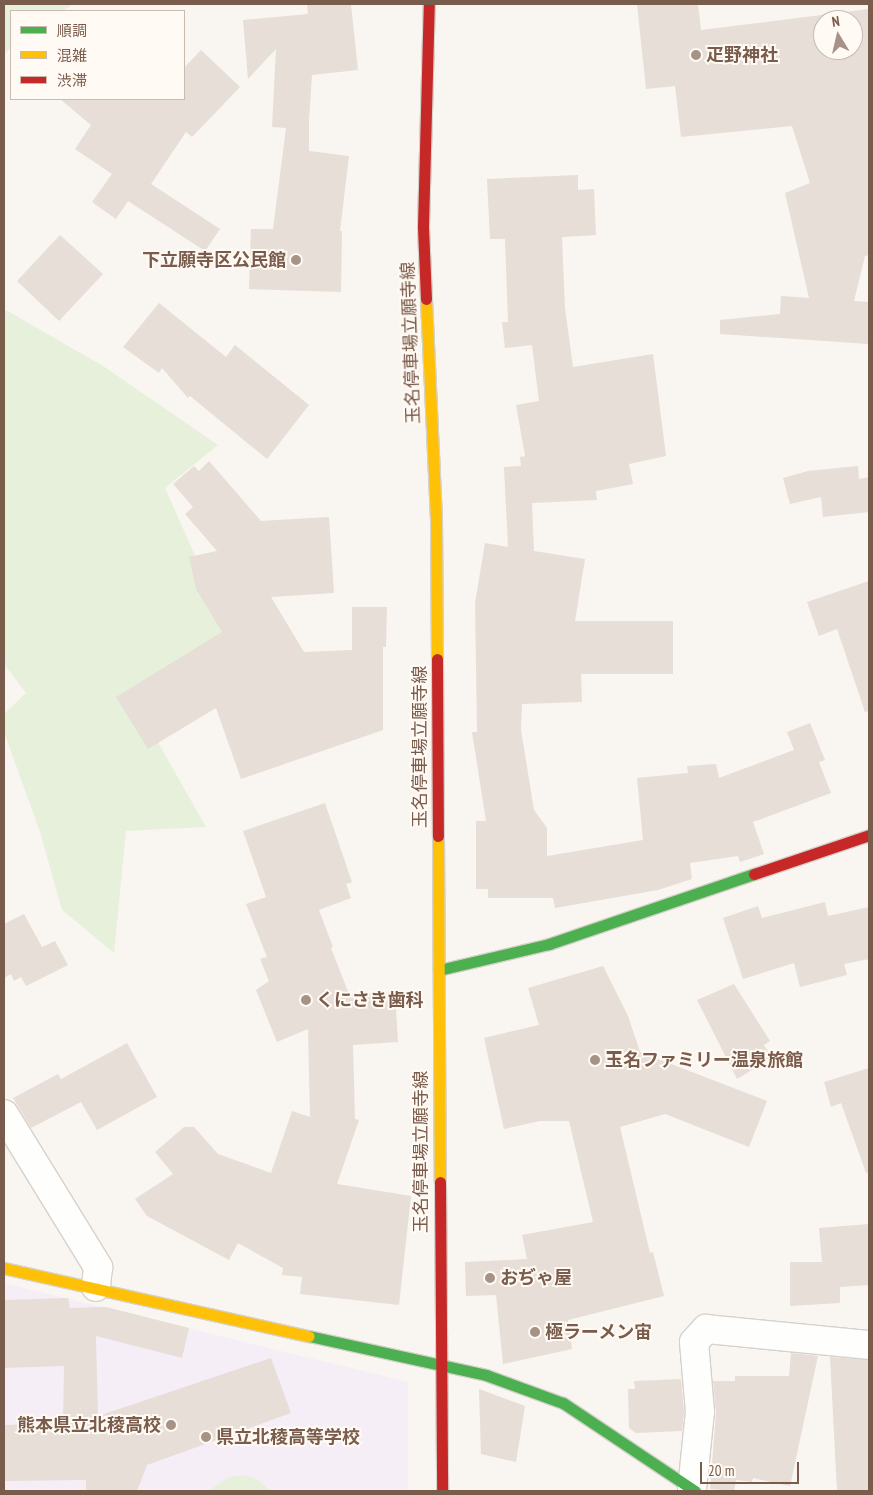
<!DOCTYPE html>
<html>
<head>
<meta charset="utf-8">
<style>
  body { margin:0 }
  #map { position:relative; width:873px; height:1495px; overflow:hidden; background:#f9f5f0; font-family:"PT Sans Narrow","Noto Sans JP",sans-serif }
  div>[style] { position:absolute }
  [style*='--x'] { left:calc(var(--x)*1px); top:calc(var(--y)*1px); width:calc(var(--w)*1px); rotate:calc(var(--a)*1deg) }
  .education>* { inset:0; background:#f6eef6 }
  .green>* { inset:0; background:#e7f0db }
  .building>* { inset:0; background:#e6ded7 }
  .roads { filter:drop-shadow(1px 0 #d7d1cb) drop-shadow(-1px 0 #d7d1cb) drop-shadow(0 1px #d7d1cb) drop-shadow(0 -1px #d7d1cb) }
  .street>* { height:28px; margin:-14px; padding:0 14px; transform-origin:14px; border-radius:14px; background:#fefefd }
  .fast>* { height:11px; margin:-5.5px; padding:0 5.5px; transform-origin:5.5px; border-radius:5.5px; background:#4caf50 }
  .slow>* { height:11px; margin:-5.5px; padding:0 5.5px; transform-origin:5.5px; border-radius:5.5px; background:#ffc107 }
  .jam>* { height:11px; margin:-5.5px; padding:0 5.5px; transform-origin:5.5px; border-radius:5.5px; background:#c62828 }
  .dots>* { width:14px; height:14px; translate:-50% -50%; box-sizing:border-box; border:2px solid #fffaf3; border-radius:50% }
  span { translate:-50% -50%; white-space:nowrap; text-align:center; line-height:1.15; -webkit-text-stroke:4px #fffaf3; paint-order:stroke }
  .poi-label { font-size:18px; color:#7a5c4d; font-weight:700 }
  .left { translate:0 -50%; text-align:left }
  .right { translate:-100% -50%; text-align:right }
  .street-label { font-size:18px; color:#7a5c4d }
  .frame { position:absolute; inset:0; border:5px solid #7a5c4d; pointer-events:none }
  .legend { position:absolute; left:10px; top:10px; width:175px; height:90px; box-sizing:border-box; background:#fffaf3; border:1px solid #cabbb1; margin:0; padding:6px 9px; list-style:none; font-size:15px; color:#7a5c4d }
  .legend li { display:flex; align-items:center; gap:10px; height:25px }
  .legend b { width:25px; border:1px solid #cabbb1 }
  .north { position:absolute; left:813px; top:10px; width:50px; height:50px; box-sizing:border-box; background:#fffaf3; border:1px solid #cabbb1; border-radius:50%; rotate:351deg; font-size:14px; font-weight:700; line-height:20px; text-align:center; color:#7a5c4d }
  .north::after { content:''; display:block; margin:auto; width:18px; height:22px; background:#a69286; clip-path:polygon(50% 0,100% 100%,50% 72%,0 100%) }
  .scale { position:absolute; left:700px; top:1462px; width:99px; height:22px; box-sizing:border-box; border:2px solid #7a5c4d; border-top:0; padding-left:6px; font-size:15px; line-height:18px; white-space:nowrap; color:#7a5c4d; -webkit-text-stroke:4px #fffaf3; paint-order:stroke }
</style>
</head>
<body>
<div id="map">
  <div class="education">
    <div style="clip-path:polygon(4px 1283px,408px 1382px,408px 1491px,4px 1491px)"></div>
  </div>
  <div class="green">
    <div style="clip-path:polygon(4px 4px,73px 4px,63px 11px,11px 11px,11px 48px,4px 54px)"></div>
    <div style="clip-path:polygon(4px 309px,103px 366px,218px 445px,165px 488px,230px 634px,130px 693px,206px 827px,126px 831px,114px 953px,62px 910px,40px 832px,4px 732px,4px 714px,26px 693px,4px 664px)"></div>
    <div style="clip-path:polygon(243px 1475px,257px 1479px,271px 1491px,208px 1491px,229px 1477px)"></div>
  </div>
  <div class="building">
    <div style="clip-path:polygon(351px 4px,358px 70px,312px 75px,309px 120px,309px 151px,349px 156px,340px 231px,342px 231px,341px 292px,249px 289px,251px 229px,273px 229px,286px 128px,272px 127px,276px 49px,248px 79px,243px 20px,308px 14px,307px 5px)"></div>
    <div style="clip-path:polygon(evenodd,637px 4px,698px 4px,701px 30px,869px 9px,869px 255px,865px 256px,854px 301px,869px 302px,869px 344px,720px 334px,720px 320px,780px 314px,781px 296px,809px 298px,785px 193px,810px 183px,792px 126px,681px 137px,675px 86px,646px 89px,637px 4px,823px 20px,853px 20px,853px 50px,823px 50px,823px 20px)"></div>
    <div style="clip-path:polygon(201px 50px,240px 87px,192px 137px,186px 132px,151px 184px,220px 229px,205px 251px,128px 201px,116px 219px,92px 202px,112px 174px,75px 149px,91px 125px,60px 99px,184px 99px,184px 68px)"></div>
    <div style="clip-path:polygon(578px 175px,578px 190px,594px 189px,596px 235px,562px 237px,565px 308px,573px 367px,653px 354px,666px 456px,629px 464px,633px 484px,596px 491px,597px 500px,532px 503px,534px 551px,585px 559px,575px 621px,673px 621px,673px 674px,581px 674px,582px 702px,522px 704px,521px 730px,534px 810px,547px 828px,547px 856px,643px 840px,637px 778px,688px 773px,687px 766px,716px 764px,719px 778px,794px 750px,787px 732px,810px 723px,825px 760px,819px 762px,831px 793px,753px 822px,764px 854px,740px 862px,738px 856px,690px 863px,692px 879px,658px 890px,555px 908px,553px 898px,488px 898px,488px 889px,476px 889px,476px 821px,486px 821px,472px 732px,477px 732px,475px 603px,485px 543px,508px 547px,504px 467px,521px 466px,520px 457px,525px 456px,516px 405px,539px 401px,532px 345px,505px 348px,502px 322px,508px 322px,505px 239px,490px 239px,487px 179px)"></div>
    <div style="clip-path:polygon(60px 235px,103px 274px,59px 321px,17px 281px)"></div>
    <div style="clip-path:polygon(159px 303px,226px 357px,235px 345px,309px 405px,267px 459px,190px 396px,188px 398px,162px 368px,159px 373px,123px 347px)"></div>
    <div style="clip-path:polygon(209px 461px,261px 521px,329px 517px,334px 593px,271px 597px,304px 652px,352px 650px,352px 607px,387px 607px,386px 647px,383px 647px,383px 730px,241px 779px,216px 708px,148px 749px,116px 697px,222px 632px,196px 589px,189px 557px,217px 551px,185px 514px,193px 507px,173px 484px,194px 466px,199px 471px)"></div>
    <div style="clip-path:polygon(858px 466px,859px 479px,869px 477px,869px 512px,823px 517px,821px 497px,790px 504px,783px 478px,808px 471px)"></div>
    <div style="clip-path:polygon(869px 581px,869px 711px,865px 712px,837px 629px,819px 636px,807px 602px)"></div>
    <div style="clip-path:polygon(325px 803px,352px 882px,346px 884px,351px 898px,319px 910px,333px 947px,331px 948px,349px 994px,395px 992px,398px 1042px,353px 1045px,355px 1119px,359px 1120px,337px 1184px,411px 1196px,399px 1305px,300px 1294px,302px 1277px,282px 1275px,283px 1268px,238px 1243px,229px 1260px,147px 1216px,135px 1199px,173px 1174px,155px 1152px,184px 1127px,194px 1127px,218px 1154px,271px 1173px,292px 1111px,310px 1117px,308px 1029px,277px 1042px,256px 990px,269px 981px,260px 959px,267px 957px,246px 904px,266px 897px,243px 831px)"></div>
    <div style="clip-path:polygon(825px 902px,828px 916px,869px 907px,869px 959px,844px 964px,847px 975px,800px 987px,794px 963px,743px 979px,723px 918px,758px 906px,762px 918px)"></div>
    <div style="clip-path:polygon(24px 914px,42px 947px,55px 941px,68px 965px,26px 986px,21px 977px,14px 981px,11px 974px,4px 978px,4px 924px)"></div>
    <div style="clip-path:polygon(603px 966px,628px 1016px,640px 1052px,767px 1101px,749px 1147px,665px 1114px,620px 1127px,650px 1253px,653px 1252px,664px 1296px,568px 1320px,572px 1349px,503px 1364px,496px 1295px,466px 1296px,465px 1262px,527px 1259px,522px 1235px,593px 1222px,569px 1121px,540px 1121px,504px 1129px,484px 1038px,539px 1025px,528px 988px)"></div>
    <div style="clip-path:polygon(734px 984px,770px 1041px,764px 1045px,772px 1058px,737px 1079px,697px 1000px)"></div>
    <div style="clip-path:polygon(127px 1043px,157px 1097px,97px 1130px,81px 1102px,31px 1128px,13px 1098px,58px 1074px,61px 1079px)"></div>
    <div style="clip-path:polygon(869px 1068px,869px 1172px,866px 1173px,841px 1103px,831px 1107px,824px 1082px)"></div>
    <div style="clip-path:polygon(869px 1224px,869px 1285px,840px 1287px,840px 1303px,790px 1306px,790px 1262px,822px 1262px,819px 1228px)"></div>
    <div style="clip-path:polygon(68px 1298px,70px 1308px,106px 1307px,189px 1328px,182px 1358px,96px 1336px,98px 1416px,271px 1358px,291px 1413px,147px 1465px,137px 1491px,86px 1491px,86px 1480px,4px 1481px,4px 1425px,63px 1423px,64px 1366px,4px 1368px,4px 1300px)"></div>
    <div style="clip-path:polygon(791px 1353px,818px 1356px,790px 1486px,753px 1478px,752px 1482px,736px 1480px,734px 1491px,710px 1489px,716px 1413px,713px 1381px,735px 1381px,735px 1376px,789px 1376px)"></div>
    <div style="clip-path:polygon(830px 1357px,869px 1360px,869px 1491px,837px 1491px)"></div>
    <div style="clip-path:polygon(681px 1379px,684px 1412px,682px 1431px,636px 1433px,629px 1428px,628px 1389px,635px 1389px,634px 1381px)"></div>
    <div style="clip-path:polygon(479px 1389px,525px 1406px,516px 1462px,481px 1454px)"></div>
  </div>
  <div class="roads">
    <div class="street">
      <div style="--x:4;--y:1114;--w:180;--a:58.4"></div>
      <div style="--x:98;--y:1267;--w:20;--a:96"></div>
      <div style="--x:692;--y:1489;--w:77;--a:-84.1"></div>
      <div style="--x:700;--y:1412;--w:70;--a:-94.9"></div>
      <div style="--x:694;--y:1342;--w:18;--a:-47"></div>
      <div style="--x:706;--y:1329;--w:164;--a:5.6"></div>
    </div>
    <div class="fast">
      <div style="--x:439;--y:970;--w:113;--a:-13.3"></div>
      <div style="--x:549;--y:944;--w:217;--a:-18.9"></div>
      <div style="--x:309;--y:1336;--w:181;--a:12.4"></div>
      <div style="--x:486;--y:1375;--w:82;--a:20"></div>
      <div style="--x:563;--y:1403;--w:159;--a:33.7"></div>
    </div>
    <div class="slow">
      <div style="--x:426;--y:299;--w:220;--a:87.4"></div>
      <div style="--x:436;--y:519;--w:140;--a:89.6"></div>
      <div style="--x:438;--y:836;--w:346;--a:89.7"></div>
      <div style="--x:4;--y:1268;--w:312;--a:12.6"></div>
    </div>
    <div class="jam">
      <div style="--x:426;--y:299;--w:73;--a:-92.4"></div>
      <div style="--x:423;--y:226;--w:222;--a:-88.5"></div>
      <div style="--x:437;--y:659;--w:177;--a:89.7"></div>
      <div style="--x:754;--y:874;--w:121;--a:-18.7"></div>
      <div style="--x:440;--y:1182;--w:309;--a:89.6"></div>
    </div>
  </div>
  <div class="dots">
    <div style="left:696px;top:55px;background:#a69286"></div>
    <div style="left:296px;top:260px;background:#a69286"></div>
    <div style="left:306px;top:1000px;background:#a69286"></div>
    <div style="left:595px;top:1060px;background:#a69286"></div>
    <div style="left:490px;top:1278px;background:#a69286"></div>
    <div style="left:535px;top:1332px;background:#a69286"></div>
    <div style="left:171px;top:1425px;background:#a69286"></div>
    <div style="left:206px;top:1437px;background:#a69286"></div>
  </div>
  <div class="poi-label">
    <span class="left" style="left:706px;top:55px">疋野神社</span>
    <span class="right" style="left:286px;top:260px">下立願寺区公民館</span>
    <span class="left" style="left:316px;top:1000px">くにさき歯科</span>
    <span class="left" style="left:605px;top:1060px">玉名ファミリー温泉旅館</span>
    <span class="left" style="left:500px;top:1278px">おぢゃ屋</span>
    <span class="left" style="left:545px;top:1332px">極ラーメン宙</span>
    <span class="right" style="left:161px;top:1425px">熊本県立北稜高校</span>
    <span class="left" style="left:216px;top:1437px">県立北稜高等学校</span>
  </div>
  <div class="street-label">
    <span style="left:411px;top:343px;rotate:-92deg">玉名停車場立願寺線</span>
    <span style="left:420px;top:747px;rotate:-90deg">玉名停車場立願寺線</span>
    <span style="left:421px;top:1152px;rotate:-90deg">玉名停車場立願寺線</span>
  </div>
  <div class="frame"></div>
  <ul class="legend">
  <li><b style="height:6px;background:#4caf50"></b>順調</li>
  <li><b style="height:6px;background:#ffc107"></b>混雑</li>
  <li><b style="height:6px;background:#c62828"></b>渋滞</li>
  </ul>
  <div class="north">N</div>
  <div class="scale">20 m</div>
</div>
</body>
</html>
